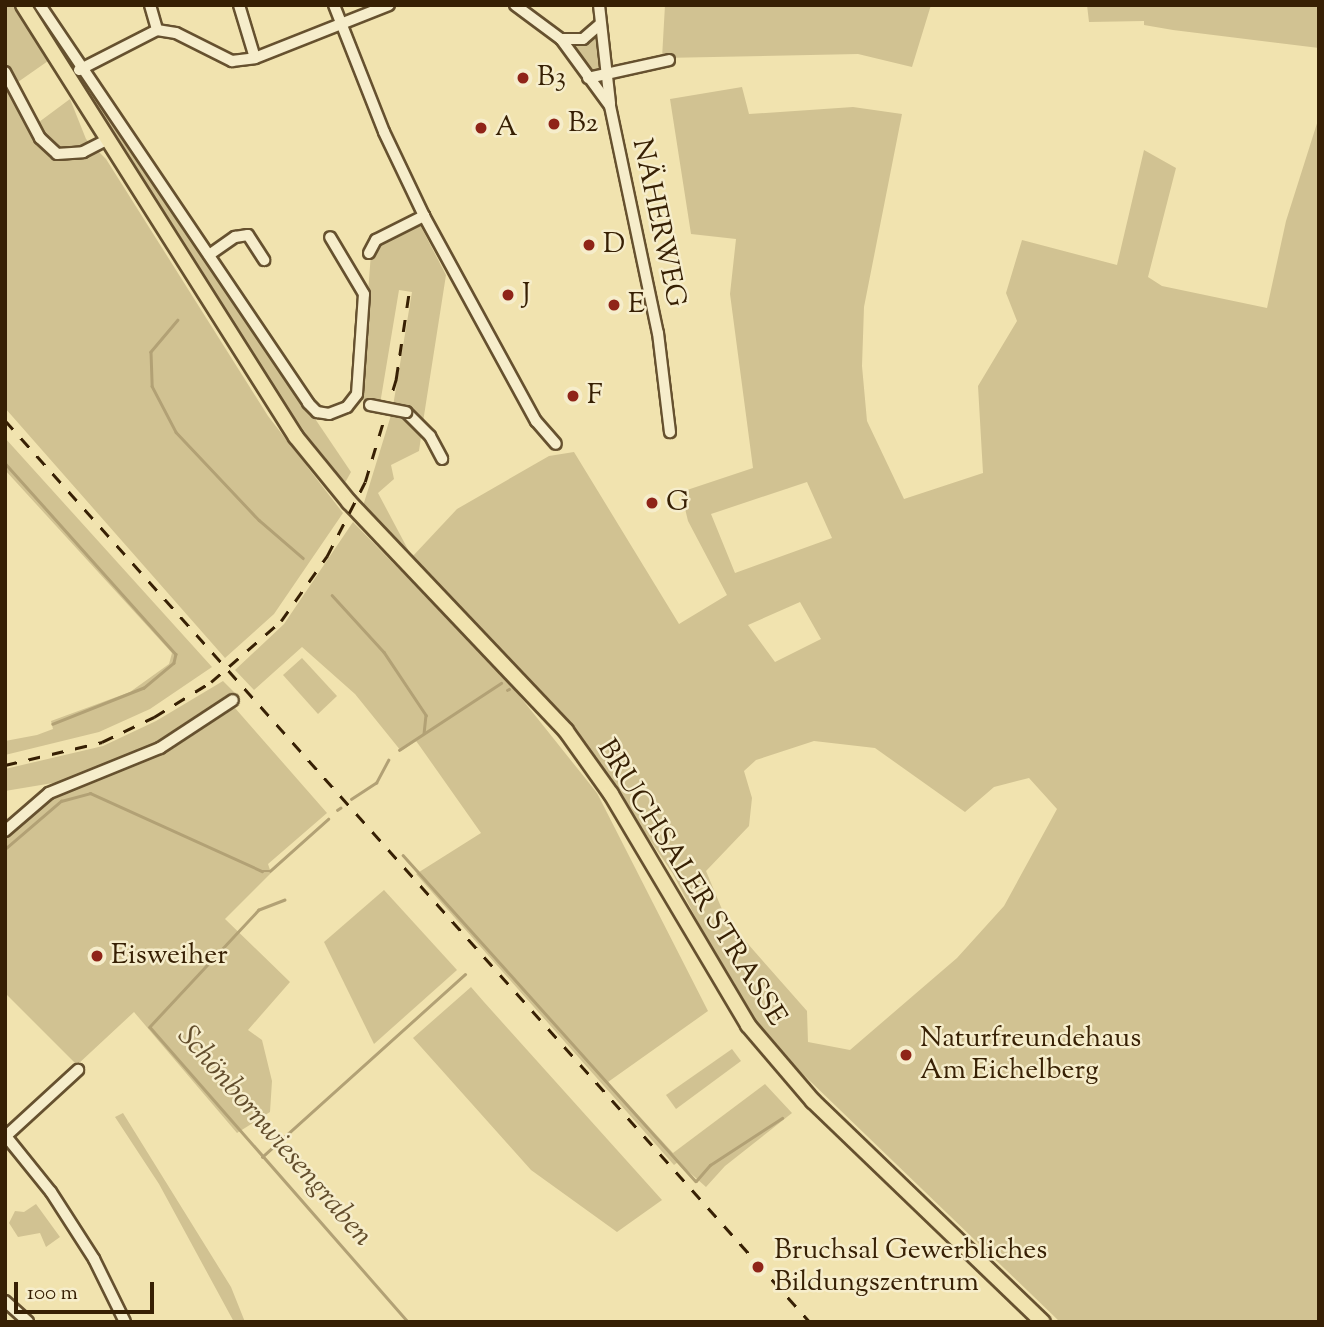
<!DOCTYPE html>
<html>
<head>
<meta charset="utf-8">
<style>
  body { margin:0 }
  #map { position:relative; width:1324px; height:1327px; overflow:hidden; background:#f1e3af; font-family:"Sorts Mill Goudy",serif }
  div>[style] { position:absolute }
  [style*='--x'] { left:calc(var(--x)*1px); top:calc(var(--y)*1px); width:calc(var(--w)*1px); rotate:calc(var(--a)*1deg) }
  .green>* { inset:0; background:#d1c292 }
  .stream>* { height:2.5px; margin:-1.25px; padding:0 1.25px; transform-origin:1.25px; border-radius:1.25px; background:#b2a175 }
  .roads { filter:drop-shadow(2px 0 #66512f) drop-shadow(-2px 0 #66512f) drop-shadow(0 2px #66512f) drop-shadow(0 -2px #66512f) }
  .minor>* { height:10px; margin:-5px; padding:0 5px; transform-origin:5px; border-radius:5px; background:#f6edcb }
  .major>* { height:14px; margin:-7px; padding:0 7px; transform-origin:7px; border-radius:7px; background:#f1e3af }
  .rail>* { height:2.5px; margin-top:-1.25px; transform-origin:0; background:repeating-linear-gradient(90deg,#372004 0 12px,transparent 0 24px) }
  .bridges { filter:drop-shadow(2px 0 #66512f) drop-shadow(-2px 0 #66512f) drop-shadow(0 2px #66512f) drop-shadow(0 -2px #66512f) }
  .minor-bridge>* { height:10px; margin:-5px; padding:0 5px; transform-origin:5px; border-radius:5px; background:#f6edcb }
  .dots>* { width:19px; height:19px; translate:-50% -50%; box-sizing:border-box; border:4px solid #f6edcb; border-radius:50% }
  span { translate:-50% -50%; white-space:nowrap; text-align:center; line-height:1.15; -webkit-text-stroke:5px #f6edcb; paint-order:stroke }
  .poi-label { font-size:28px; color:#372004 }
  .left { translate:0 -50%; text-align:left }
  .street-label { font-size:28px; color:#372004 }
  .water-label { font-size:30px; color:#624d2c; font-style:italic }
  .frame { position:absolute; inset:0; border:7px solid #372004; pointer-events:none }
  .scale { position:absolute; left:14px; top:1282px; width:140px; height:32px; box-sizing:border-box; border:4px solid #372004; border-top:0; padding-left:9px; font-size:21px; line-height:24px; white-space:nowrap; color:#372004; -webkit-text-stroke:5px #f6edcb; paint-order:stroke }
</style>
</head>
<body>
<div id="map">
  <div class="green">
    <div style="clip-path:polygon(5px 5px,15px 5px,48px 61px,18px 82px,39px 122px,70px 99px,86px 139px,106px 159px,268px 416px,343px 513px,274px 614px,225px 658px,5px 408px)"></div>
    <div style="clip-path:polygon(665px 5px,931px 5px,912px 67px,858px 54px,662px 58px)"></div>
    <div style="clip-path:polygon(1087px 5px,1319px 5px,1319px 48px,1173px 30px,1144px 25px,1144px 21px,1089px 22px)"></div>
    <div style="clip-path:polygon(600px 24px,604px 74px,588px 78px,561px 39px,572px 41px)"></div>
    <div style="clip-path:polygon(85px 78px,351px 472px,342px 488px,309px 450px,79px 85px)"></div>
    <div style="clip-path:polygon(evenodd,742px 87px,749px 114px,853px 107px,902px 114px,864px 307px,862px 366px,867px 421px,904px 499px,983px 473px,978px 386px,1017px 321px,1006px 293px,1022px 240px,1117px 265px,1144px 150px,1176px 168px,1148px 277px,1162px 286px,1267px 308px,1286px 221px,1319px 117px,1319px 1322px,1060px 1322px,784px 1056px,734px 991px,673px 874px,566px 717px,363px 506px,392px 412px,405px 415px,422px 430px,419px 451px,391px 465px,394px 479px,378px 493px,412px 557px,457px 509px,549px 456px,574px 452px,679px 624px,727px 595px,688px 521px,681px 492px,753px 468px,730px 294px,736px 239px,691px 234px,670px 99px,742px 87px,807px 482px,832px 538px,735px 573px,711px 514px,807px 482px,742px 87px,800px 602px,821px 639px,775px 662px,748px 625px,800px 602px,742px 87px,814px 741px,875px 748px,965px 812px,994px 787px,1029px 778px,1057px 809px,1004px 906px,957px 958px,850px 1050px,808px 1042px,807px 1011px,726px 919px,706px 871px,749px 826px,752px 798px,744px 771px,756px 760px,814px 741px)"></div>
    <div style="clip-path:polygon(419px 223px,446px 275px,423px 422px,408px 409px,393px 406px,412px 292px,399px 290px,380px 404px,360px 399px,371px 253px,374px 246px)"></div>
    <div style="clip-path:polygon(5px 438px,212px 667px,150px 709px,99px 732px,5px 755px,5px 741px,37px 735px,53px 729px,51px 721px,130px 692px,169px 664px,172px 653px,5px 470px)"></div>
    <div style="clip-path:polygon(353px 522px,506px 679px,597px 793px,708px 1011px,608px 1082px,673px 1153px,765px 1084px,792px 1113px,725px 1166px,706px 1187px,678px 1162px,674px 1165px,416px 874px,481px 833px,419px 745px,416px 741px,401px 751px,355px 694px,302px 647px,254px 690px,235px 670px,284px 624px)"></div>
    <div style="clip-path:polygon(302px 658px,337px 696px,318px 714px,283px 675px)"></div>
    <div style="clip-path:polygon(223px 681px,236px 694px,235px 708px,327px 813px,268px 864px,271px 873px,225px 919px,290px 982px,248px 1030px,262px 1040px,272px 1081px,270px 1112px,237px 1133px,134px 1012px,77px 1065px,5px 993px,5px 836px,59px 782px,5px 791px,5px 769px,103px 746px,156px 721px)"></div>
    <div style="clip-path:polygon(384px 890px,457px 970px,374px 1044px,324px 942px)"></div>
    <div style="clip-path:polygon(471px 987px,484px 1002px,662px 1200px,617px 1232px,531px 1170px,413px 1038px)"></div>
    <div style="clip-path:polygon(732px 1049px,741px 1061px,676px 1109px,666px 1095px)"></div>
    <div style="clip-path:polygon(123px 1113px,231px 1287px,245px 1322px,234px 1322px,159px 1184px,115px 1117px)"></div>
    <div style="clip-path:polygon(36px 1204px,60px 1237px,46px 1247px,40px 1233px,18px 1237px,9px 1223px,15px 1211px,24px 1212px)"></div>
  </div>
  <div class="stream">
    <div style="--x:178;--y:320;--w:42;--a:130.2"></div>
    <div style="--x:151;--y:352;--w:34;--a:88"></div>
    <div style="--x:152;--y:386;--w:52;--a:62.4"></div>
    <div style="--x:176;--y:432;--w:121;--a:46.7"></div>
    <div style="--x:259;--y:520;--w:58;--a:40.8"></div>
    <div style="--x:5;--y:463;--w:256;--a:48.2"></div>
    <div style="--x:176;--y:654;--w:9;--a:103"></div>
    <div style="--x:174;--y:663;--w:39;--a:140"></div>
    <div style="--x:144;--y:688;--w:98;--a:158.4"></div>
    <div style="--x:332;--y:595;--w:77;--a:47.6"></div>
    <div style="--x:384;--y:652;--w:76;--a:56.3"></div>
    <div style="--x:426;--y:715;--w:18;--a:96"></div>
    <div style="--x:507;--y:690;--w:2;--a:-27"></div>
    <div style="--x:399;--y:750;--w:122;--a:-33.3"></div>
    <div style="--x:351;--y:799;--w:30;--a:-33"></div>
    <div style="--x:376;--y:783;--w:26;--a:-62"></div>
    <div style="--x:337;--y:810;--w:4;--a:-34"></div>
    <div style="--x:5;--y:849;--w:74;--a:-40.6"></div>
    <div style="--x:61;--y:801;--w:30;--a:-15"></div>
    <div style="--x:90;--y:793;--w:189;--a:24.4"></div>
    <div style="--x:262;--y:871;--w:8;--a:0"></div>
    <div style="--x:270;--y:871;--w:78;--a:-41.9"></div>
    <div style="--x:403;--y:855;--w:438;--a:48.1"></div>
    <div style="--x:696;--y:1181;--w:21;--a:-49"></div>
    <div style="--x:710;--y:1165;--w:86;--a:-33.1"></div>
    <div style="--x:285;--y:900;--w:28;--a:159"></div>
    <div style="--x:259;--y:910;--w:160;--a:133"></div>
    <div style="--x:150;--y:1027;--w:392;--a:48.8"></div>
    <div style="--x:262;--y:1157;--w:273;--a:-42"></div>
  </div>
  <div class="roads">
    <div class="minor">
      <div style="--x:40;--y:5;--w:480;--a:56"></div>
      <div style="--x:308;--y:403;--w:13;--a:45"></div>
      <div style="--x:317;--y:412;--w:12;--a:9"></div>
      <div style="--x:329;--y:414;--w:19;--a:-21"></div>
      <div style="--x:347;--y:407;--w:16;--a:-52"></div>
      <div style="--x:357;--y:394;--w:100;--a:-86"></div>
      <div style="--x:364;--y:294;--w:66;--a:-120.8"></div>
      <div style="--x:150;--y:5;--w:26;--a:74"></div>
      <div style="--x:239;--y:5;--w:55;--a:73.2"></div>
      <div style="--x:334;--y:5;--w:136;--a:68.5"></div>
      <div style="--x:384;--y:132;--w:93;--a:64.5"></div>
      <div style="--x:424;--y:216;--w:234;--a:61.4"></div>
      <div style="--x:536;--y:421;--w:30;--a:49"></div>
      <div style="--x:515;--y:5;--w:57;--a:36.5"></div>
      <div style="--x:561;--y:39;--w:22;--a:0"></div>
      <div style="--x:583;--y:39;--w:23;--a:-41"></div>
      <div style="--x:599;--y:5;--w:99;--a:83.6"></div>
      <div style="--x:561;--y:39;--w:83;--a:53.8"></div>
      <div style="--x:610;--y:106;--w:232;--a:78.1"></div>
      <div style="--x:658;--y:333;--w:100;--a:83.1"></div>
      <div style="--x:79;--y:70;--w:88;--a:-27.1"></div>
      <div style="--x:157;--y:30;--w:19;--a:9"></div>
      <div style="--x:176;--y:33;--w:63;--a:26.6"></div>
      <div style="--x:232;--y:61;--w:23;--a:-7"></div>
      <div style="--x:255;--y:58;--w:144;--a:-21.6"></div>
      <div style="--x:5;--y:72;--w:75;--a:62.1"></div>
      <div style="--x:40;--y:138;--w:23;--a:43"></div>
      <div style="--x:57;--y:154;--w:26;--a:-4"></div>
      <div style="--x:83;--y:152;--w:25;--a:-27"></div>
      <div style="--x:588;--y:78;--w:83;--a:-12.5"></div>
      <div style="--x:369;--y:253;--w:15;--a:-62"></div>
      <div style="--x:376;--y:240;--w:54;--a:-26.6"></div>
      <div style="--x:209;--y:255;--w:32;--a:-35"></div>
      <div style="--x:235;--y:237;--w:13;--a:-9"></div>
      <div style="--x:248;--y:235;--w:30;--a:57"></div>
      <div style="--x:406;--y:412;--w:34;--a:45"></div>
      <div style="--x:430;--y:436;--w:26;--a:62"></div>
      <div style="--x:5;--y:831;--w:58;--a:-40.8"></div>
      <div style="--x:49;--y:793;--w:120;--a:-22.1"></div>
      <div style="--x:160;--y:748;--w:87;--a:-33.3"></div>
      <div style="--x:5;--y:1135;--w:73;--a:51.1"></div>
      <div style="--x:51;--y:1192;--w:80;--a:57.3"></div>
      <div style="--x:94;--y:1259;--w:70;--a:63.8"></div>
      <div style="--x:6;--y:1136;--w:98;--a:-42.5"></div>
      <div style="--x:5;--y:1301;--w:31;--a:42"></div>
    </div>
    <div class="major">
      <div style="--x:23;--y:5;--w:511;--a:57.71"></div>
      <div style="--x:296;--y:437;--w:84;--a:50.8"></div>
      <div style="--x:349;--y:502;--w:315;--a:46.5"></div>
      <div style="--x:566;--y:731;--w:77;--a:54.5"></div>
      <div style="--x:611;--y:794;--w:269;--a:59.3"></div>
      <div style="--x:748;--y:1025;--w:100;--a:49.5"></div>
      <div style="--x:813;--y:1101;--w:319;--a:43.9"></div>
    </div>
  </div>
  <div class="rail">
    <div style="--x:5;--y:420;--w:1209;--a:48.25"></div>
    <div style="--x:5;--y:765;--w:100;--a:-13.3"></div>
    <div style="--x:102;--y:742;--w:58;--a:-25.7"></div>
    <div style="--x:154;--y:717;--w:67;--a:-31.6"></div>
    <div style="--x:211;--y:682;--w:93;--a:-41.1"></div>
    <div style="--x:281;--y:621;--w:80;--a:-54.7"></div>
    <div style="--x:327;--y:556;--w:83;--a:-62.8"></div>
    <div style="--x:365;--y:482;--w:108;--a:-73.2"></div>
    <div style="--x:396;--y:379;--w:88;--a:-81.5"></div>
  </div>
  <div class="bridges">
    <div class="minor-bridge">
      <div style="--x:370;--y:405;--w:37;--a:11"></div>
    </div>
  </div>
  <div class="dots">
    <div style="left:523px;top:78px;background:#8f2418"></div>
    <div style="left:554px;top:124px;background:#8f2418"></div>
    <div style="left:481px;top:128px;background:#8f2418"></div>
    <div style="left:589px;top:245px;background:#8f2418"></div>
    <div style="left:508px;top:295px;background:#8f2418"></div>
    <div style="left:614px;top:305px;background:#8f2418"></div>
    <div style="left:573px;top:396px;background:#8f2418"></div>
    <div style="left:652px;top:503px;background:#8f2418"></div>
    <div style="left:97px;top:956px;background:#8f2418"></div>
    <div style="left:906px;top:1055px;background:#8f2418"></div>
    <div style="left:758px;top:1267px;background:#8f2418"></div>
  </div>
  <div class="poi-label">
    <span class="left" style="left:537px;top:78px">B3</span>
    <span class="left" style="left:568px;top:124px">B2</span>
    <span class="left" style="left:495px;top:128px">A</span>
    <span class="left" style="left:603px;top:245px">D</span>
    <span class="left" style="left:522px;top:295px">J</span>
    <span class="left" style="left:628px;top:305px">E</span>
    <span class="left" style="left:587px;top:396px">F</span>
    <span class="left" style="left:666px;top:503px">G</span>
    <span class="left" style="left:111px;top:956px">Eisweiher</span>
    <span class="left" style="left:920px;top:1055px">Naturfreundehaus<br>Am Eichelberg</span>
    <span class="left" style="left:774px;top:1267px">Bruchsal Gewerbliches<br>Bildungszentrum</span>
  </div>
  <div class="street-label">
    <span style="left:658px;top:223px;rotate:78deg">NÄHERWEG</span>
    <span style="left:691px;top:883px;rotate:58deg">BRUCHSALER STRASSE</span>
  </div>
  <div class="water-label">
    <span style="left:274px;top:1137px;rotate:49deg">Schönbornwiesengraben</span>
  </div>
  <div class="frame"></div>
  <div class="scale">100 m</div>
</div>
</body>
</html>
